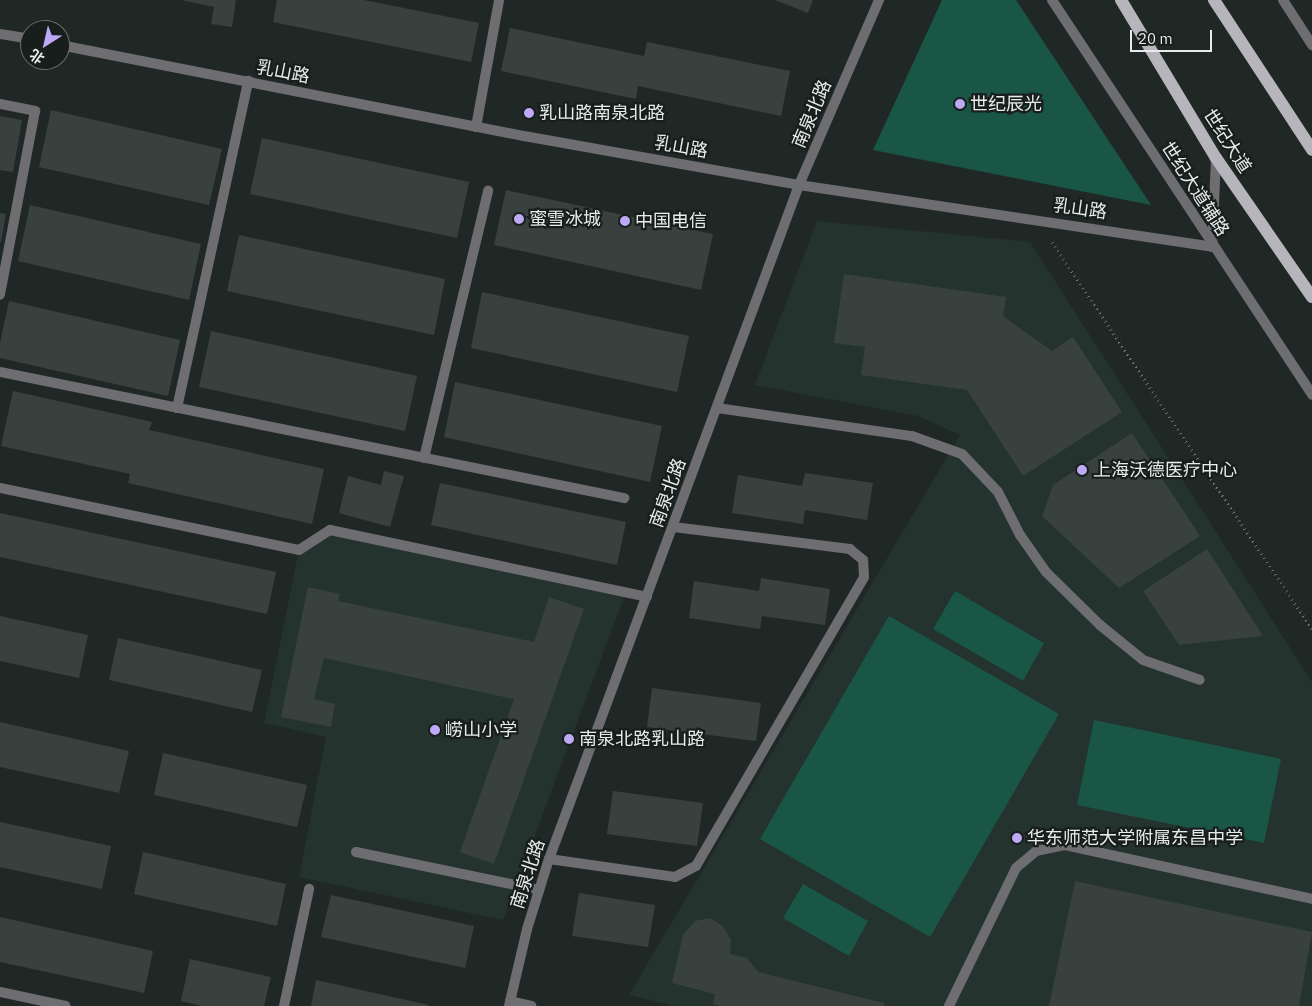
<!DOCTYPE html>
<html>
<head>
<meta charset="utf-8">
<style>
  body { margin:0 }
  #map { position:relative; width:1312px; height:1006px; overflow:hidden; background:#202825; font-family:"IBM Plex Sans","Noto Sans SC",sans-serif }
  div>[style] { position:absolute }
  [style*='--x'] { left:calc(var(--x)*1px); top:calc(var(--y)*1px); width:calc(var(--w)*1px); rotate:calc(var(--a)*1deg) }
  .built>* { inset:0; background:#24332e }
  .green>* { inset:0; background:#1a5645 }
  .building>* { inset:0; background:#39413e }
  .path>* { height:3px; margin-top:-1.5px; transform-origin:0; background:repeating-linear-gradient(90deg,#6b7270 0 1px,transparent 0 5px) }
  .service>* { height:10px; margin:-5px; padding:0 5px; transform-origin:5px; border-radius:5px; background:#6e6d71 }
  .minor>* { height:10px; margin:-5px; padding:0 5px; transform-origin:5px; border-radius:5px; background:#6e6d71 }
  .tertiary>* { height:10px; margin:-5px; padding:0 5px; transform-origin:5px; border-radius:5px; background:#6e6d71 }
  .primary>* { height:12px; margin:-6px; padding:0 6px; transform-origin:6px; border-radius:6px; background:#b7b5bc }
  .dots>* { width:14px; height:14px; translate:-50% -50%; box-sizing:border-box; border:2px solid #171e1c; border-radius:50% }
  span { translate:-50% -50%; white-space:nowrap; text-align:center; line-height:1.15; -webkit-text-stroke:4.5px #171e1c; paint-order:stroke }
  .street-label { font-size:18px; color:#e7ecea }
  .poi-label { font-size:18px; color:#e7ecea }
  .left { translate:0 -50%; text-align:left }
  .north { position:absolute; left:20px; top:20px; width:50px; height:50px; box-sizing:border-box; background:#171e1c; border:1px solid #6a706e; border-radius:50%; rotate:215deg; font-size:14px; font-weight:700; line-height:20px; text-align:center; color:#e7ecea }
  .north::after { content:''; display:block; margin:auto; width:18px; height:22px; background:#bda9f5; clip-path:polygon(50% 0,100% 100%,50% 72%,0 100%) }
  .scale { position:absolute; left:1130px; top:30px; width:82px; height:22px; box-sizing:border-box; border:2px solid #e7ecea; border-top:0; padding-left:6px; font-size:15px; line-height:18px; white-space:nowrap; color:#e7ecea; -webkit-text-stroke:4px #171e1c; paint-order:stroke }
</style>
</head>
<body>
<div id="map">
  <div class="built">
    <div style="clip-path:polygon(817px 221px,1030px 242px,1312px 682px,1312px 1006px,675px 1006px,629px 995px,960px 435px,918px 416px,755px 385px)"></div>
    <div style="clip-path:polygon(330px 530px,626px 592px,503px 920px,299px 877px,326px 737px,264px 723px,299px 550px)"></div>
  </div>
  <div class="green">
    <div style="clip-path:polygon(942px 0,1016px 0,1151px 205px,873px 150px)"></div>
    <div style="clip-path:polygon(955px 591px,1044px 643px,1023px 681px,933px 629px)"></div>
    <div style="clip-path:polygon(889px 616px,1059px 714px,930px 937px,760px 839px)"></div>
    <div style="clip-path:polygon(1094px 720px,1281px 759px,1264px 843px,1077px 805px)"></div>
    <div style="clip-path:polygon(803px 884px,868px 921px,849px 956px,783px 918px)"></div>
  </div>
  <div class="building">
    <div style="clip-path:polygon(181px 0,236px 0,232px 27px,211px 24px,214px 7px)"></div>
    <div style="clip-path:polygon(277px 0,364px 0,479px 23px,471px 62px,273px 22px)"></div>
    <div style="clip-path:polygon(775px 0,813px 0,808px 13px)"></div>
    <div style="clip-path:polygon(510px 28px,644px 56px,647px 42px,790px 71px,781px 116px,638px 86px,636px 99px,501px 71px)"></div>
    <div style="clip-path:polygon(51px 110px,222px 149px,209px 205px,39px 167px)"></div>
    <div style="clip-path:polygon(0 116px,22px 120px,13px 172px,0 170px)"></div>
    <div style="clip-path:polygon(262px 138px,469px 182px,457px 238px,250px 194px)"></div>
    <div style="clip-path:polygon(506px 190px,713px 234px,701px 290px,494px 245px)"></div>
    <div style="clip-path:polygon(30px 205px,201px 244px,189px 300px,18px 261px)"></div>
    <div style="clip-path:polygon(0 213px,6px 214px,1px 242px,0 242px)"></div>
    <div style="clip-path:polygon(239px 235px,445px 279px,434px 335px,227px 291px)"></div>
    <div style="clip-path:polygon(844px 274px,1006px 297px,1003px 316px,1052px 351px,1073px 337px,1122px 412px,1023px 476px,967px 390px,861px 375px,865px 347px,834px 343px)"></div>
    <div style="clip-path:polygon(482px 292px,689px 336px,677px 392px,471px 348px)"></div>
    <div style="clip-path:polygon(9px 301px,180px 340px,168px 396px,0 358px,0 343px)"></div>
    <div style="clip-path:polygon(211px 331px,417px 376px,405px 431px,199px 387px)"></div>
    <div style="clip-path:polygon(455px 382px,662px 426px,650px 482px,444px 437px)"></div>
    <div style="clip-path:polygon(13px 391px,152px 422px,149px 430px,324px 469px,312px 524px,128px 483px,130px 474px,1px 446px)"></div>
    <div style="clip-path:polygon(1132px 433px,1200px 536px,1119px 588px,1042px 516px,1053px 485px)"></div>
    <div style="clip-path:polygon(384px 471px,404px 476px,390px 527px,339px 513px,348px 476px,381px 485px)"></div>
    <div style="clip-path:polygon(805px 473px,873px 483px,867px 520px,805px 510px,803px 524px,732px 513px,738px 475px,802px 486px)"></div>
    <div style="clip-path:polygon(440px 483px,626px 522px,617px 565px,431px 525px)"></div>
    <div style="clip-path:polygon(0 513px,276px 572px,267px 614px,0 557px)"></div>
    <div style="clip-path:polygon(1207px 549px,1263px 636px,1179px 645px,1143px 591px)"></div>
    <div style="clip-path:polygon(761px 578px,830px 589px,825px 625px,762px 616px,760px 629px,689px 618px,694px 581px,759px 591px)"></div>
    <div style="clip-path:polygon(308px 587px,340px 594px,338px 601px,534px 642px,549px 597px,584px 609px,494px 864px,460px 852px,514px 699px,324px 658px,314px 699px,335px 704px,331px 727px,281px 717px)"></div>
    <div style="clip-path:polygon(0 616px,88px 635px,79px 678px,0 661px)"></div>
    <div style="clip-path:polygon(118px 638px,262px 670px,252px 712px,109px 680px)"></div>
    <div style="clip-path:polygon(652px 688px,761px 703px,756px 741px,647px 727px)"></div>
    <div style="clip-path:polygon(0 722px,129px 751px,119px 793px,0 767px)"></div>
    <div style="clip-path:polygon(163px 753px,307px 785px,297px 827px,154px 795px)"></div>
    <div style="clip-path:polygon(613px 791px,703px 803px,697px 846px,607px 834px)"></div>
    <div style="clip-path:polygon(0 822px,111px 846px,102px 889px,0 867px)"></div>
    <div style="clip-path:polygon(143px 852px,286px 884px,277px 926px,134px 894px)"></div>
    <div style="clip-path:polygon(1075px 881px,1312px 932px,1299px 1006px,1049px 1006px)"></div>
    <div style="clip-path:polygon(579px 893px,655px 905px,648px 947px,572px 936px)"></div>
    <div style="clip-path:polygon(331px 895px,474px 926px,465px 968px,321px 937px)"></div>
    <div style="clip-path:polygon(0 917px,153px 951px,144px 993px,0 962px)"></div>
    <div style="clip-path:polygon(710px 918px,723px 926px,731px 940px,730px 954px,747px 958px,758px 972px,884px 1003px,884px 1006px,721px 1006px,713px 1004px,715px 994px,672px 983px,683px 935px,695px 921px)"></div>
    <div style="clip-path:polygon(190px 959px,271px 977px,264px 1006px,202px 1006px,181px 1001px)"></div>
    <div style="clip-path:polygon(316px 980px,429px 1005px,429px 1006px,311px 1006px)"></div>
  </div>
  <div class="path">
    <div style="--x:1052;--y:242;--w:466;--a:56.1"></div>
  </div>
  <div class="service">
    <div style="--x:0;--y:104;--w:36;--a:11"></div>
    <div style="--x:35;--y:111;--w:187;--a:100.8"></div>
    <div style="--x:476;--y:127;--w:129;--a:-79.7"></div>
    <div style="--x:0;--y:372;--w:637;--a:11.42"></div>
    <div style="--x:177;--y:408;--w:335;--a:-77.7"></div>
    <div style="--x:717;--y:408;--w:197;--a:8.2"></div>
    <div style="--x:912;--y:436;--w:53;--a:19.8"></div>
    <div style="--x:962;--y:454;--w:52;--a:46.5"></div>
    <div style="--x:998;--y:492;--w:48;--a:62.9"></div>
    <div style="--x:1020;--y:535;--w:45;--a:54.9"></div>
    <div style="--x:1046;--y:572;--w:76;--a:44.5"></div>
    <div style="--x:1100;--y:625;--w:55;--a:39.1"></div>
    <div style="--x:1143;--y:660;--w:60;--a:19.3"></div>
    <div style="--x:424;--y:458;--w:275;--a:-76.5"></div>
    <div style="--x:0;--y:488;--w:305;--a:11.7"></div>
    <div style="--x:299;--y:550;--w:37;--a:-33"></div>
    <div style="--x:330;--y:530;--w:324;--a:11.9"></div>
    <div style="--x:356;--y:852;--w:187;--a:11.7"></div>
    <div style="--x:549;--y:859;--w:127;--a:8.1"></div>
    <div style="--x:675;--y:877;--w:24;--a:-28"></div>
    <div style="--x:696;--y:866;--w:334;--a:-59.8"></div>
    <div style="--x:864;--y:577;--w:17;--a:-93"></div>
    <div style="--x:863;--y:560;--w:17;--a:-140"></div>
    <div style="--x:850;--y:549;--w:178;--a:-172.9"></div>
    <div style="--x:0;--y:992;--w:67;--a:12"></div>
    <div style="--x:510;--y:1001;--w:22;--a:13"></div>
    <div style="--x:284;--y:1006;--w:120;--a:-77.9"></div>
    <div style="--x:949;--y:1006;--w:153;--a:-64.1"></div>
    <div style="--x:1016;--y:868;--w:26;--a:-40"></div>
    <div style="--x:1036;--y:851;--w:30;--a:-12"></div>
    <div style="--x:1065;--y:845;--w:253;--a:12.3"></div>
  </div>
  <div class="minor">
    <div style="--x:1052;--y:0;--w:473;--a:56.6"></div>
    <div style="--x:1283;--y:0;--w:54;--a:57.2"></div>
    <div style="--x:0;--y:34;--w:30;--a:9"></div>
    <div style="--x:60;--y:45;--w:473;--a:11.1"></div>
    <div style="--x:524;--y:136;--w:279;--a:10.1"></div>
    <div style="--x:799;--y:185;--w:418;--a:8.5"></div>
    <div style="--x:1212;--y:247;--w:89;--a:-87.4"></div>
  </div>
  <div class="tertiary">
    <div style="--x:509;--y:1006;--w:79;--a:-76.8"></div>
    <div style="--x:527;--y:929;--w:73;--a:-72.6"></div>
    <div style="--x:549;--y:859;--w:719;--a:-69.65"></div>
    <div style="--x:799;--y:185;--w:202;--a:-66.6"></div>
  </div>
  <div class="primary">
    <div style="--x:1121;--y:0;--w:184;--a:59"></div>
    <div style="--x:1216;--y:158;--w:169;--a:55.4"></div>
    <div style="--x:1214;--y:0;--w:179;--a:56.8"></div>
  </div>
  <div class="dots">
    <div style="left:960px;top:104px;background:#bda9f5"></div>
    <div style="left:529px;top:113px;background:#bda9f5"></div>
    <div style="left:519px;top:219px;background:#bda9f5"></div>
    <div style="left:625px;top:221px;background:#bda9f5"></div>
    <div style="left:1082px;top:470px;background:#bda9f5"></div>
    <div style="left:435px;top:730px;background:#bda9f5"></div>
    <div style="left:569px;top:739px;background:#bda9f5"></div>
    <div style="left:1017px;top:838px;background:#bda9f5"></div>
  </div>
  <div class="street-label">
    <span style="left:283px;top:72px;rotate:11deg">乳山路</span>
    <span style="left:812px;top:114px;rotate:-67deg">南泉北路</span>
    <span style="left:1227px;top:141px;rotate:57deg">世纪大道</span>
    <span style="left:681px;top:147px;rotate:10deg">乳山路</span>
    <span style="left:1195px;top:189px;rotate:57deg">世纪大道辅路</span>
    <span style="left:1080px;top:209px;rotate:8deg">乳山路</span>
    <span style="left:668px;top:493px;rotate:-70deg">南泉北路</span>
    <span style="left:528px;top:874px;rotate:-72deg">南泉北路</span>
  </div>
  <div class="poi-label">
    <span class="left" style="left:970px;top:104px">世纪辰光</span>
    <span class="left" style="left:539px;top:113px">乳山路南泉北路</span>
    <span class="left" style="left:529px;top:219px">蜜雪冰城</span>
    <span class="left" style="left:635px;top:221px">中国电信</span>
    <span class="left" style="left:1093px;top:470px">上海沃德医疗中心</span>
    <span class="left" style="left:445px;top:730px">崂山小学</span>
    <span class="left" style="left:579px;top:739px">南泉北路乳山路</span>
    <span class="left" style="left:1027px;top:838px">华东师范大学附属东昌中学</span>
  </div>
  <div class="north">北</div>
  <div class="scale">20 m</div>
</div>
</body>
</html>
